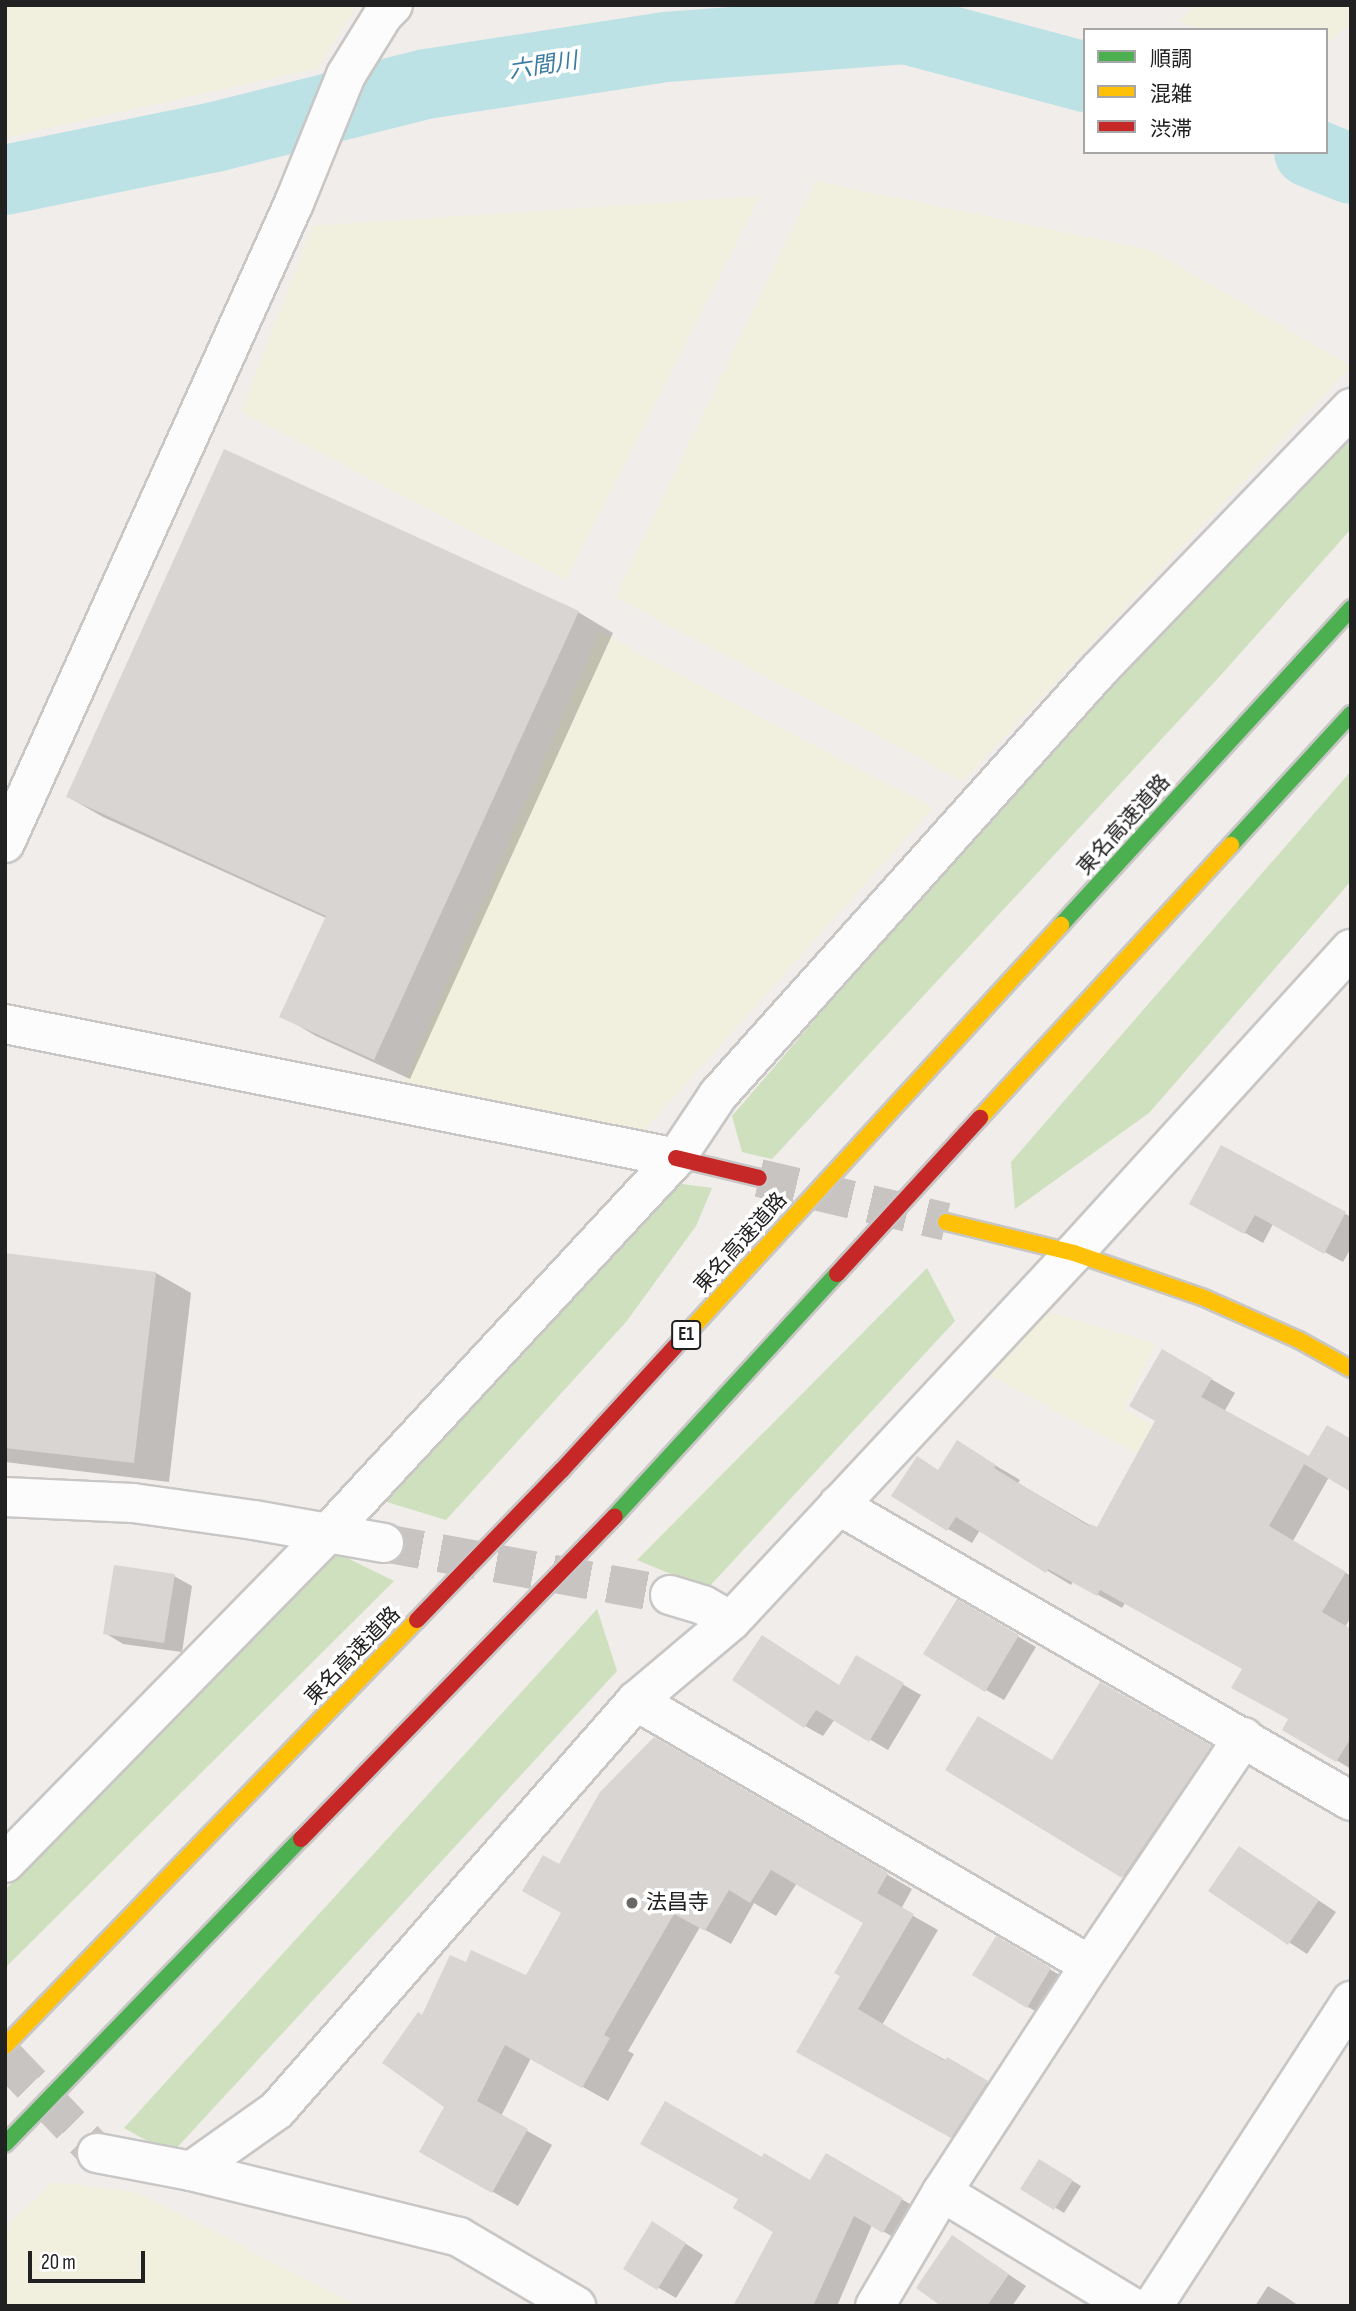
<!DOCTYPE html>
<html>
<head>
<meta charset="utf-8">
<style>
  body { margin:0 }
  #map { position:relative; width:1356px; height:2311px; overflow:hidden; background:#f0edea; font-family:"Sofia Sans Condensed","Noto Sans JP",sans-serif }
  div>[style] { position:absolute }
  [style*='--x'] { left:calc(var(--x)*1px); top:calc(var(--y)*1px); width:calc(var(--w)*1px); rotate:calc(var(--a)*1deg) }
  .farmland>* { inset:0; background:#f1efdd }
  .forest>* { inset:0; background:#cee0bd }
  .shadow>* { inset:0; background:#0003 }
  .stream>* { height:12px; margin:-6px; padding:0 6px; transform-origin:6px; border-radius:6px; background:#bce2e5 }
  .river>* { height:70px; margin:-35px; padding:0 35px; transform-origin:35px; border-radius:35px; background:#bce2e5 }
  .building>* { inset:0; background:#d8d5d3 }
  .street-tunnel>* { height:38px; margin-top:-19px; transform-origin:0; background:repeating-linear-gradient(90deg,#c7c4c2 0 38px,transparent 0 57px) }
  .secondary-tunnel>* { height:38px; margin-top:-19px; transform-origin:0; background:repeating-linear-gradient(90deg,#c7c4c2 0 38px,transparent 0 57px) }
  .roads { filter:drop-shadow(2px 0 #c8c7c6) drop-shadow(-2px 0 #c8c7c6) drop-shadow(0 2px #c8c7c6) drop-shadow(0 -2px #c8c7c6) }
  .street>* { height:38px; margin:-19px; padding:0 19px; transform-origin:19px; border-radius:19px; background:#fdfcfc }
  .fast>* { height:16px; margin:-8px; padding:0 8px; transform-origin:8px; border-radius:8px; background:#4caf50 }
  .slow>* { height:16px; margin:-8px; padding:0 8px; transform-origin:8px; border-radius:8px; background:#ffc107 }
  .jam>* { height:16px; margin:-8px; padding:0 8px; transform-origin:8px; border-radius:8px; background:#c62828 }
  .dots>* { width:19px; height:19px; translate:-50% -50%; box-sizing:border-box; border:4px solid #fff; border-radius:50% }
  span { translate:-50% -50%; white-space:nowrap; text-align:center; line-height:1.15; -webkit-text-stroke:7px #fff; paint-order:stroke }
  .shield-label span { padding:2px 5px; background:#fff; border:2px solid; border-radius:5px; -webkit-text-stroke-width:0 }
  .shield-label { font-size:19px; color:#212121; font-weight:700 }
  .street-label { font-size:21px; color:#212121 }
  .poi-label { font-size:21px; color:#212121 }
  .left { translate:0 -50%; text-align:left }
  .water-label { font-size:23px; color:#3c7ca2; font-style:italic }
  .frame { position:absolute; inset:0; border:7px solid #212121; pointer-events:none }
  .legend { position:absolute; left:1083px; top:28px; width:245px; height:126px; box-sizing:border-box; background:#fff; border:2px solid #a6a6a6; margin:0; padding:9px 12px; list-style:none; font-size:21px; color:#212121 }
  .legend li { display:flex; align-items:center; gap:14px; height:35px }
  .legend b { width:35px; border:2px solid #a6a6a6 }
  .scale { position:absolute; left:28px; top:2251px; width:117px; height:32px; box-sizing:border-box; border:4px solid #212121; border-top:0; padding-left:9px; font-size:21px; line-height:24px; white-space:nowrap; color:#212121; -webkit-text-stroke:5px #fff; paint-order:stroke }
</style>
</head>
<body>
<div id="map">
  <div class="farmland">
    <div style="clip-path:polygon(5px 5px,357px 5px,318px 68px,5px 138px)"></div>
    <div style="clip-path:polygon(1196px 5px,1351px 5px,1351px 23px,1326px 43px,1326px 30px,1204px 30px,1179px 21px)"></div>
    <div style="clip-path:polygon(815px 181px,1151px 250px,1351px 366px,963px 781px,615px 597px)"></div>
    <div style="clip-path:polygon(760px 196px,566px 580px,241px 412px,312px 226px)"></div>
    <div style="clip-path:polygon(599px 632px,933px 808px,640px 1135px,404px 1082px)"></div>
    <div style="clip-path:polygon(1042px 1310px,1156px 1344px,1124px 1409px,1171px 1436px,1156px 1464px,983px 1372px)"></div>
    <div style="clip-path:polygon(53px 2182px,136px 2192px,358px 2306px,5px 2306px,5px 2227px)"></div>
  </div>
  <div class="forest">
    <div style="clip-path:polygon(1351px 428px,1351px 529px,1220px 676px,772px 1159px,742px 1152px,732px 1116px,1155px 625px)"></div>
    <div style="clip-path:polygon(1351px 771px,1351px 881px,1149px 1113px,1015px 1209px,1011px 1162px)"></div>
    <div style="clip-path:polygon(674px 1183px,712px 1188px,696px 1226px,626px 1322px,446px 1520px,364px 1495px)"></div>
    <div style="clip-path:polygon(927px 1268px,955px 1321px,707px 1589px,637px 1560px)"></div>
    <div style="clip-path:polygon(337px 1553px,394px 1581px,5px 1968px,5px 1890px,134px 1756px)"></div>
    <div style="clip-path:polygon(597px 1609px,617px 1671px,171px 2154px,124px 2128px)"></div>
  </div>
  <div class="shadow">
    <div style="clip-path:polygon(225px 452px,578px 612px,613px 633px,410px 1079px,316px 1036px,282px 1016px,326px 918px,103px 817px,68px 797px)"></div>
    <div style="clip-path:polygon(1222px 1147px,1351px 1217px,1351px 1248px,1343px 1262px,1273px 1224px,1263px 1243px,1192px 1203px)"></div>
    <div style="clip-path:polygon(5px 1255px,156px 1273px,191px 1293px,169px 1482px,5px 1462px)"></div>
    <div style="clip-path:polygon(1163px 1351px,1235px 1393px,1224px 1412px,1329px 1477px,1293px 1541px,1351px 1576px,1351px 1617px,1345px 1627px,1351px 1630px,1351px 1769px,1285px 1729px,1291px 1719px,1244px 1669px,1125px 1603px,1122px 1608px,1073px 1581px,1071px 1585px,980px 1530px,972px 1543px,948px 1529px,939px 1471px,981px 1457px,1020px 1480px,1018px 1483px,1098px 1530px,1157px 1420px)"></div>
    <div style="clip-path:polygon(174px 1576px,192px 1586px,182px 1652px,123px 1644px,105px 1633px)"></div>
    <div style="clip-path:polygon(958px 1601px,1036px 1647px,1004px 1700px,986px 1690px)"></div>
    <div style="clip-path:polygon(780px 1648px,840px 1687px,857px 1658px,921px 1695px,888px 1750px,835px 1719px,823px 1736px,805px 1726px)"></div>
    <div style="clip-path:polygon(1101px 1684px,1235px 1761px,1148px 1891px,948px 1770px,1053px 1762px)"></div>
    <div style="clip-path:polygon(654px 1739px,912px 1889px,901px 1909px,938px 1930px,882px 2025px,1012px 2097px,977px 2151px,823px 2065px,843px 1975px,865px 1922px,797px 1883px,776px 1916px,754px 1903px,731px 1944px,700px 1927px,628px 2051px,634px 2054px,608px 2101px,531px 2058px,501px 2116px,552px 2145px,518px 2206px,421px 2151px,446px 2106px,423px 2017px,467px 1964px,527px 1977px,563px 1913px,560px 1867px)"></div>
    <div style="clip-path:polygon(1240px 1848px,1336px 1912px,1307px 1954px,1211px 1891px)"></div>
    <div style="clip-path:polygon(997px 1938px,1068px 1980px,1046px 2017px,1028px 2007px)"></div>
    <div style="clip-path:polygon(827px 2155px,920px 2210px,902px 2242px,872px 2225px,837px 2306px,735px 2306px,776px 2231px,763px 2159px,811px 2182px)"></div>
    <div style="clip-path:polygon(1040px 2161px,1081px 2186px,1064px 2213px,1023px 2188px)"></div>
    <div style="clip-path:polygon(671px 2234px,703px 2255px,676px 2298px,625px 2268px)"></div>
    <div style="clip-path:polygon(953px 2237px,1026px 2286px,1012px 2306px,945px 2306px)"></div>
    <div style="clip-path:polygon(1268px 2286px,1286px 2297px,1299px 2306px,1255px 2306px)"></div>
  </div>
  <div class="stream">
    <div style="--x:828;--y:5;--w:81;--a:17.3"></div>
  </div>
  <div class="river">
    <div style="--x:1309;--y:152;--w:45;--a:22"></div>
    <div style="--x:5;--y:180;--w:214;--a:-11.6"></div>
    <div style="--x:215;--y:137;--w:218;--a:-14.1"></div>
    <div style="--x:426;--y:84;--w:243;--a:-8.8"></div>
    <div style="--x:666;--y:47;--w:240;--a:-4.3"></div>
    <div style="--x:905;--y:29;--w:186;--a:14.9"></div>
  </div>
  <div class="building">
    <div style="clip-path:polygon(224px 449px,579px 611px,374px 1060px,279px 1017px,326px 916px,66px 797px)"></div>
    <div style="clip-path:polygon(1221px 1145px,1346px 1212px,1324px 1254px,1255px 1215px,1244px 1234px,1189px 1204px)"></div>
    <div style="clip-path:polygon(5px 1253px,156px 1272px,134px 1463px,5px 1448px)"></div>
    <div style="clip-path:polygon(1162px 1349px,1212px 1378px,1201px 1397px,1309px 1456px,1269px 1526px,1346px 1572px,1322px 1612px,1351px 1629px,1351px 1738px,1336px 1762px,1282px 1730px,1288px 1719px,1231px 1688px,1242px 1669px,1100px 1590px,1097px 1596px,1048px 1569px,1046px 1573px,956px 1517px,947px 1531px,891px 1496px,917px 1456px,938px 1470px,957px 1440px,996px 1465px,994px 1468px,1089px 1526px,1090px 1524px,1097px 1527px,1155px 1421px,1129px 1406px)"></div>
    <div style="clip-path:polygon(1327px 1425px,1351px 1439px,1351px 1492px,1304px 1464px)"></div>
    <div style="clip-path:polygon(114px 1565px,175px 1574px,164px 1643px,103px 1634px)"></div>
    <div style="clip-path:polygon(957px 1599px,1019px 1635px,985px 1692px,923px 1654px)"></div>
    <div style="clip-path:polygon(762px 1635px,839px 1685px,856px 1655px,904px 1683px,869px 1742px,816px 1710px,804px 1728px,732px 1680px)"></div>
    <div style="clip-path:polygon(1100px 1682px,1212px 1746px,1122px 1878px,945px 1770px,978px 1716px,1052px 1760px)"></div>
    <div style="clip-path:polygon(654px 1737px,888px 1873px,877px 1893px,914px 1914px,858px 2009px,945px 2061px,947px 2057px,988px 2081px,951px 2138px,796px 2052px,840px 1976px,834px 1973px,863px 1923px,771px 1870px,750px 1903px,729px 1890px,705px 1931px,674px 1914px,604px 2035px,610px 2038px,582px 2088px,505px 2045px,477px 2101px,528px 2129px,492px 2193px,419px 2152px,444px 2107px,382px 2063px,418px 2012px,422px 2015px,450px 1955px,466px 1962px,471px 1950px,526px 1975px,561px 1913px,522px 1891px,543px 1855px,559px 1864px,600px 1792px)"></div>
    <div style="clip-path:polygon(1239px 1846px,1319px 1900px,1288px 1945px,1208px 1891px)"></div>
    <div style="clip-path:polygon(996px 1936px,1051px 1968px,1027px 2008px,972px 1975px)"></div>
    <div style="clip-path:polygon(665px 2101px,762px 2157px,764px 2153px,810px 2180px,826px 2153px,903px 2198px,883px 2233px,854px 2216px,813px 2306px,733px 2306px,773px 2232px,733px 2208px,738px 2199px,640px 2144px)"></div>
    <div style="clip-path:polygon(1039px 2159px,1073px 2180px,1054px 2210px,1020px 2189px)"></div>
    <div style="clip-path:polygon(652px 2221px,686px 2243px,657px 2290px,623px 2269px)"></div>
    <div style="clip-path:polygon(952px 2235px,1009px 2274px,987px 2306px,941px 2306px,916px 2288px)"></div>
  </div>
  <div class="street-tunnel">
    <div style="--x:384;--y:1543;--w:291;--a:10.3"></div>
    <div style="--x:5;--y:2057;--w:133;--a:46.2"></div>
  </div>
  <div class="secondary-tunnel">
    <div style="--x:759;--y:1178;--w:192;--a:13.2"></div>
  </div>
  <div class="roads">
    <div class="street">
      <div style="--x:5;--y:843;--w:702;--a:-65.7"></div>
      <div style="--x:294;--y:203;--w:138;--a:-67.9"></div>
      <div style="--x:346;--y:75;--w:70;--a:-58.3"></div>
      <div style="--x:383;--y:15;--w:14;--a:-45"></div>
      <div style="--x:5;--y:1024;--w:684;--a:11.29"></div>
      <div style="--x:5;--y:1497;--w:128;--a:2.7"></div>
      <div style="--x:133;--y:1503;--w:122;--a:8"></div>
      <div style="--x:254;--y:1520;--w:132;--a:10"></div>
      <div style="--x:838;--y:1505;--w:592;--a:29.98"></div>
      <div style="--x:670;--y:1595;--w:34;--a:17"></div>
      <div style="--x:703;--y:1605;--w:32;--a:30"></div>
      <div style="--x:636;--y:1701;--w:525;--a:30.18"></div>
      <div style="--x:5;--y:1863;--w:462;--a:-45.6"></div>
      <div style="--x:328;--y:1533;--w:512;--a:-47.14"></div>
      <div style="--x:676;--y:1158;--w:76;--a:-56.3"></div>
      <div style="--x:718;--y:1095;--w:569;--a:-48.13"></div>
      <div style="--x:1098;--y:671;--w:365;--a:-46.1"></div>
      <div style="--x:97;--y:2153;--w:96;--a:10.8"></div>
      <div style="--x:191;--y:2171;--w:276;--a:13.8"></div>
      <div style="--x:459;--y:2237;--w:136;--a:30.5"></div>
      <div style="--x:191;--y:2171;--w:105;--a:-35.3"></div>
      <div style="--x:277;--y:2110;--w:544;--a:-48.72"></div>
      <div style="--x:636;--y:1701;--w:124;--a:-40.1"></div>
      <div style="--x:731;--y:1621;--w:503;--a:-47.01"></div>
      <div style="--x:1074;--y:1253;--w:411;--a:-47.7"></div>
      <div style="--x:942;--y:2192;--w:220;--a:31.2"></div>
      <div style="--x:875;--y:2306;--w:132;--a:-59.6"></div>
      <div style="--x:942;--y:2192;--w:271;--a:-56.9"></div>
      <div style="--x:1090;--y:1965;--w:275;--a:-56"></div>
      <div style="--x:1153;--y:2306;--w:364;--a:-57"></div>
    </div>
    <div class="fast">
      <div style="--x:1231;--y:845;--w:178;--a:-47.5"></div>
      <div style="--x:1061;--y:925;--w:430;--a:-47.5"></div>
      <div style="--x:615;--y:1516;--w:328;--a:-47.5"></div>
      <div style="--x:5;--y:2144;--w:425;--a:-45.9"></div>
    </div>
    <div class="slow">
      <div style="--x:980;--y:1118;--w:371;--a:-47.4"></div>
      <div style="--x:946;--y:1222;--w:132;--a:13.6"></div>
      <div style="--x:1074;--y:1253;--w:135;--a:19"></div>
      <div style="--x:1202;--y:1297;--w:106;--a:23.9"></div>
      <div style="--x:1299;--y:1340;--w:60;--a:29.1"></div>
      <div style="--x:681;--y:1340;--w:563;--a:-47.52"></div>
      <div style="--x:5;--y:2046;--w:593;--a:-45.96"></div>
    </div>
    <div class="jam">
      <div style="--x:676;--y:1158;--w:85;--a:13.5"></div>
      <div style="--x:837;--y:1274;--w:212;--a:-47.5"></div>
      <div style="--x:417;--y:1620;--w:209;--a:-46"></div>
      <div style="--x:562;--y:1470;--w:176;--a:-47.5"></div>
      <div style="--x:301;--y:1839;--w:450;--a:-45.8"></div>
    </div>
  </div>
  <div class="dots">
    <div style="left:632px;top:1903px;background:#696867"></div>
  </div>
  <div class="shield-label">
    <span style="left:686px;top:1335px">E1</span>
  </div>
  <div class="street-label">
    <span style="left:1124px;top:825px;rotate:-48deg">東名高速道路</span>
    <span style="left:741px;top:1243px;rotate:-48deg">東名高速道路</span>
    <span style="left:353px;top:1656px;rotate:-46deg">東名高速道路</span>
  </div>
  <div class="poi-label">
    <span class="left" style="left:646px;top:1903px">法昌寺</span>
  </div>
  <div class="water-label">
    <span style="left:543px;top:66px;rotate:-9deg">六間川</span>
  </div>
  <div class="frame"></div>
  <ul class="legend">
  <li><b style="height:9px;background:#4caf50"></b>順調</li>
  <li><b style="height:9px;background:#ffc107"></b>混雑</li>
  <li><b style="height:9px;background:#c62828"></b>渋滞</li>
  </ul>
  <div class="scale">20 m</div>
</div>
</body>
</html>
